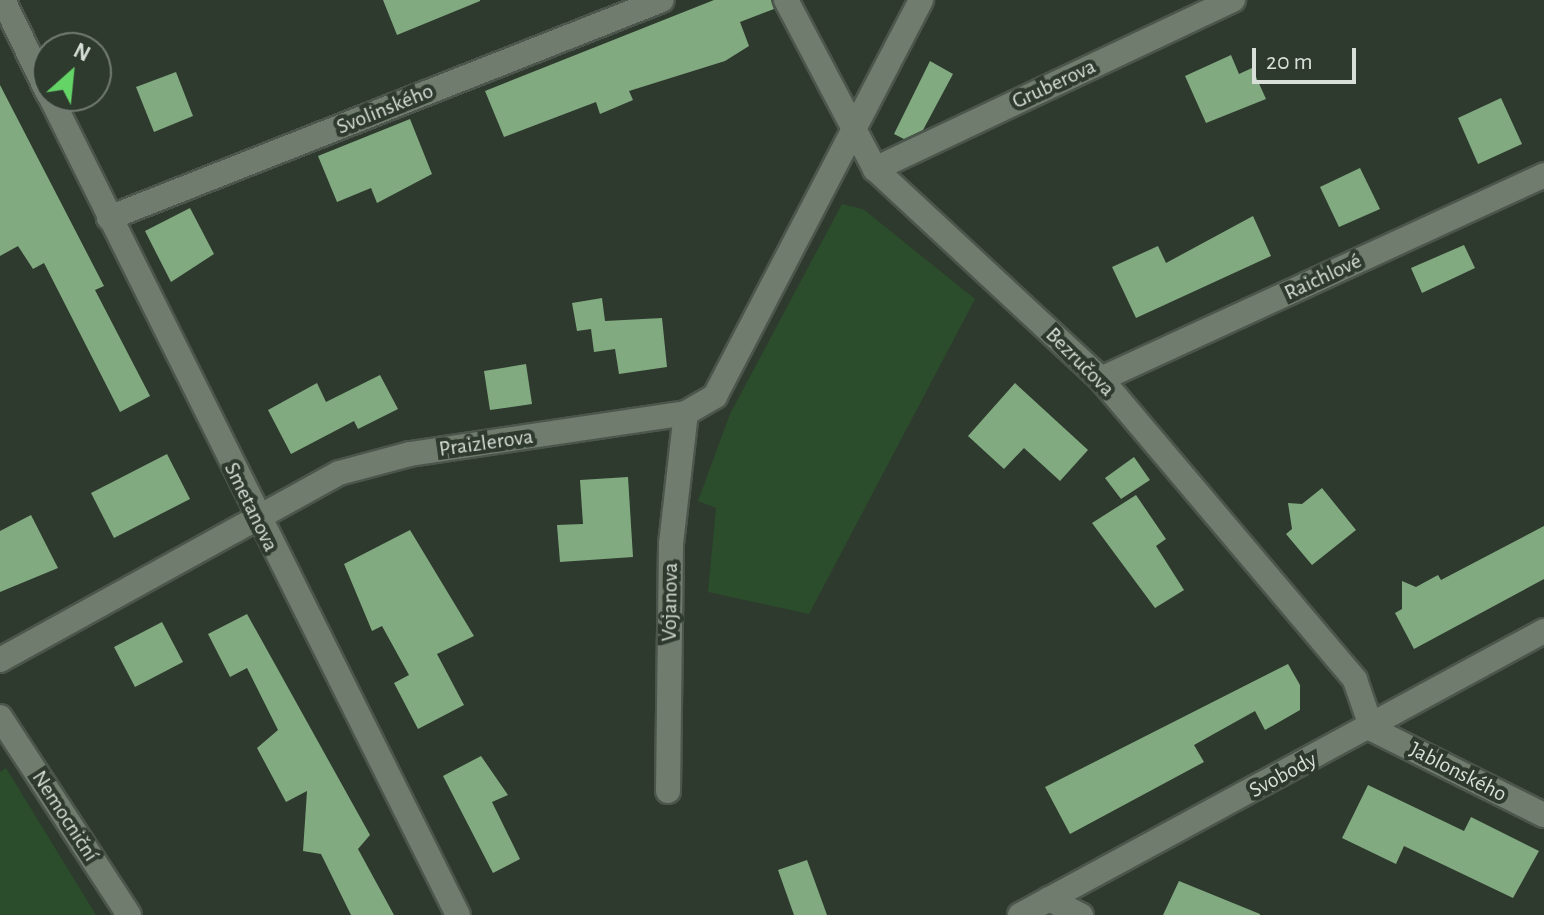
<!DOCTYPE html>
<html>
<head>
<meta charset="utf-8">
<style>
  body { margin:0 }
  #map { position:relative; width:1544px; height:915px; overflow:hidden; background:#2e3a2e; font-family:"Alegreya Sans",sans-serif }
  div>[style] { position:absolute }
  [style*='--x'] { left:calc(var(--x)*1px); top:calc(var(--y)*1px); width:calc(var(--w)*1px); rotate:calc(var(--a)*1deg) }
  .green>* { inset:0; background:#2b4d2b }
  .building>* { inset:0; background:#82aa80 }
  .roads { filter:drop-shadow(2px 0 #4c564c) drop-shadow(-2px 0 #4c564c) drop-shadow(0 2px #4c564c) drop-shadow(0 -2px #4c564c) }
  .minor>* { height:24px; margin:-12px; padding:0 12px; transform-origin:12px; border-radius:12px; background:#6f7c6e }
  span { translate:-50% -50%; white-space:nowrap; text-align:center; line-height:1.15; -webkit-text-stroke:8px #2e3a2e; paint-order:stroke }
  .street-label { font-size:22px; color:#d8dfd8 }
  .north { position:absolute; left:32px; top:32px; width:80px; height:80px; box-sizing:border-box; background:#2e3a2e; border:2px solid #727c72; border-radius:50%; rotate:27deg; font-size:22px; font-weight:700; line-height:32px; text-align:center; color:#d8dfd8 }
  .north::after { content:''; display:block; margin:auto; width:28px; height:36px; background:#65d467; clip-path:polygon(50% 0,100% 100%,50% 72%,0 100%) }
  .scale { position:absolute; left:1252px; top:48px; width:104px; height:36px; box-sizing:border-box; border:4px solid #d8dfd8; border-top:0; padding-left:10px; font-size:24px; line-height:28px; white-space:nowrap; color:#d8dfd8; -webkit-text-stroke:6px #2e3a2e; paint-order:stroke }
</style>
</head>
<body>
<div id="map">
  <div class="green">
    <div style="clip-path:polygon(842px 204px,863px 209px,975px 299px,809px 614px,708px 592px,716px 508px,698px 501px,730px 414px)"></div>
    <div style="clip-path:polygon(6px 768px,96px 915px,0 915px,0 772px)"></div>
  </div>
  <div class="building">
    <div style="clip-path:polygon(383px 0,480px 0,480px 1px,397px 35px)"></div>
    <div style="clip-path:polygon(714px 0,771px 0,774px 9px,740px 22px,749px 46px,725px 61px,629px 91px,633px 100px,600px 114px,596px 102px,504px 137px,485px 91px)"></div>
    <div style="clip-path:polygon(1231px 55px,1239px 74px,1252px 68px,1266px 99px,1206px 123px,1185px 76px)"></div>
    <div style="clip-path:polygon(930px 61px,953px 74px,923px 130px,904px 139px,894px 134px)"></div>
    <div style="clip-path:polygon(176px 72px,193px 116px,154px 132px,136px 87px)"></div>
    <div style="clip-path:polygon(0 85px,104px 286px,95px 290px,150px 396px,120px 412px,44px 263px,33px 269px,18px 246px,0 256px)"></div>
    <div style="clip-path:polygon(1501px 98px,1522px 144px,1478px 164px,1458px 118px)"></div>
    <div style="clip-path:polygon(410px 119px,432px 174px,377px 203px,371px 188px,337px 202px,318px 156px)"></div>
    <div style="clip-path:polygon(1360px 168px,1380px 209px,1339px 227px,1320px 187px)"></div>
    <div style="clip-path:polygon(190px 208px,214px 254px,171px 282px,145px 231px)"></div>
    <div style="clip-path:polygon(1253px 216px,1271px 256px,1136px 318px,1112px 267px,1158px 246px,1166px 263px)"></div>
    <div style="clip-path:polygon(1464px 245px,1475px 268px,1422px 293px,1411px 268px)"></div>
    <div style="clip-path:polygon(602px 298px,605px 321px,662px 318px,667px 367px,619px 374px,615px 349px,594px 352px,591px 329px,577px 331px,572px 303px)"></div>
    <div style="clip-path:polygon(526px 364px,532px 404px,490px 410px,484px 371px)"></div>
    <div style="clip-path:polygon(380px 375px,398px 409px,358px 429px,354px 421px,291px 454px,268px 410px,317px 383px,326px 402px)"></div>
    <div style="clip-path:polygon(1015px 383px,1088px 450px,1060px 481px,1024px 448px,1004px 469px,968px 436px)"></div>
    <div style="clip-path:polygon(167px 454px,190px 499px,114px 538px,91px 493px)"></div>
    <div style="clip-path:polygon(1134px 457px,1150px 480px,1121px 499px,1105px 478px)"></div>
    <div style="clip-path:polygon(628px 477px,633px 557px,560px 562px,557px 525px,583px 524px,580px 480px)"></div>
    <div style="clip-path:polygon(1322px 488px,1356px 530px,1312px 565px,1286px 534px,1292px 529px,1288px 503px,1302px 504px)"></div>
    <div style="clip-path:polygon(1136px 495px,1166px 539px,1156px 546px,1184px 590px,1155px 608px,1092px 523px)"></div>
    <div style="clip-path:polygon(31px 515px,58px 568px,0 592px,0 531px)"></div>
    <div style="clip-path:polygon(1544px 526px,1544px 579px,1414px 649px,1395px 613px,1402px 609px,1402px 581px,1416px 587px,1438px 575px,1441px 580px)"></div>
    <div style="clip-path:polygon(410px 530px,474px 636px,437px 654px,464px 705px,418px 729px,394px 683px,409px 675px,382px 626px,372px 631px,344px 564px)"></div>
    <div style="clip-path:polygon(247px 614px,370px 835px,358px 849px,394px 915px,351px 915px,321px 854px,303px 851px,307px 791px,286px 802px,257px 748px,278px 730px,247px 668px,230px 677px,208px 634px)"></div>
    <div style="clip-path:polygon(162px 622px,183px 662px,135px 687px,114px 647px)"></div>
    <div style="clip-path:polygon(1288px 664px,1300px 685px,1300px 710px,1265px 730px,1255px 711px,1194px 745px,1204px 762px,1070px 834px,1045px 787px)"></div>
    <div style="clip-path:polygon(481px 756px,508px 795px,492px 802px,520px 859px,493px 873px,443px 776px)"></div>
    <div style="clip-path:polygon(1368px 785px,1464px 831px,1471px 817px,1539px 851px,1513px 898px,1404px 846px,1396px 864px,1342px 838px)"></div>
    <div style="clip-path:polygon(807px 860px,827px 915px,794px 915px,778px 870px)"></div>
    <div style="clip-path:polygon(1179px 881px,1260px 914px,1260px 915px,1163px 915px)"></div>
  </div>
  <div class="roads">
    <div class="minor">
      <div style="--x:3;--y:0;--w:103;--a:64.2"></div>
      <div style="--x:786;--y:0;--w:191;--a:62.2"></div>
      <div style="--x:875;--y:169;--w:309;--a:42.9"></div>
      <div style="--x:1101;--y:379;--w:394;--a:49.8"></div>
      <div style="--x:1355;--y:680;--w:52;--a:70.9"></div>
      <div style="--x:1372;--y:729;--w:192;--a:26.6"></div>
      <div style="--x:50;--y:96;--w:915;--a:63.52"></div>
      <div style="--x:875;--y:169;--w:396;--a:-25.3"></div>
      <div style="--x:109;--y:218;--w:594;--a:-21.52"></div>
      <div style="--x:1101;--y:379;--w:488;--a:-24.7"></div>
      <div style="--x:0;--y:660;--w:387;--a:-28.9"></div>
      <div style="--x:339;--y:473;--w:73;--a:-15"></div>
      <div style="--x:410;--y:454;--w:279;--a:-8.4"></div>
      <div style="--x:686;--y:413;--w:34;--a:-30"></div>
      <div style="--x:715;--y:396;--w:446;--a:-62.5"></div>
      <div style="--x:0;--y:717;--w:236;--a:56.9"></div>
      <div style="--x:668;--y:791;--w:247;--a:-89.3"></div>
      <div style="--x:671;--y:544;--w:132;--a:-83.5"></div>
      <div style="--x:1049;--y:899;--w:36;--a:27"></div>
      <div style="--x:1020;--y:915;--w:596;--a:-28.46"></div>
    </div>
  </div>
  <div class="street-label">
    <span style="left:1054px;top:84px;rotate:-25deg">Gruberova</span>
    <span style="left:385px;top:109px;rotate:-22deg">Svolinského</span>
    <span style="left:1323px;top:277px;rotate:-25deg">Raichlové</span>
    <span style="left:1080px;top:362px;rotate:45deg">Bezručova</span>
    <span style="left:486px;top:443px;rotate:-8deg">Praizlerova</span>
    <span style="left:251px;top:507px;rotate:64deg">Smetanova</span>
    <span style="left:670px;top:602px;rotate:-89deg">Vojanova</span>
    <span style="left:1458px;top:772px;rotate:27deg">Jablonského</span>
    <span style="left:1283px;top:775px;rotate:-28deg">Svobody</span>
    <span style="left:65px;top:816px;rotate:57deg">Nemocniční</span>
  </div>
  <div class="north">N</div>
  <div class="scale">20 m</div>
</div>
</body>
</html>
